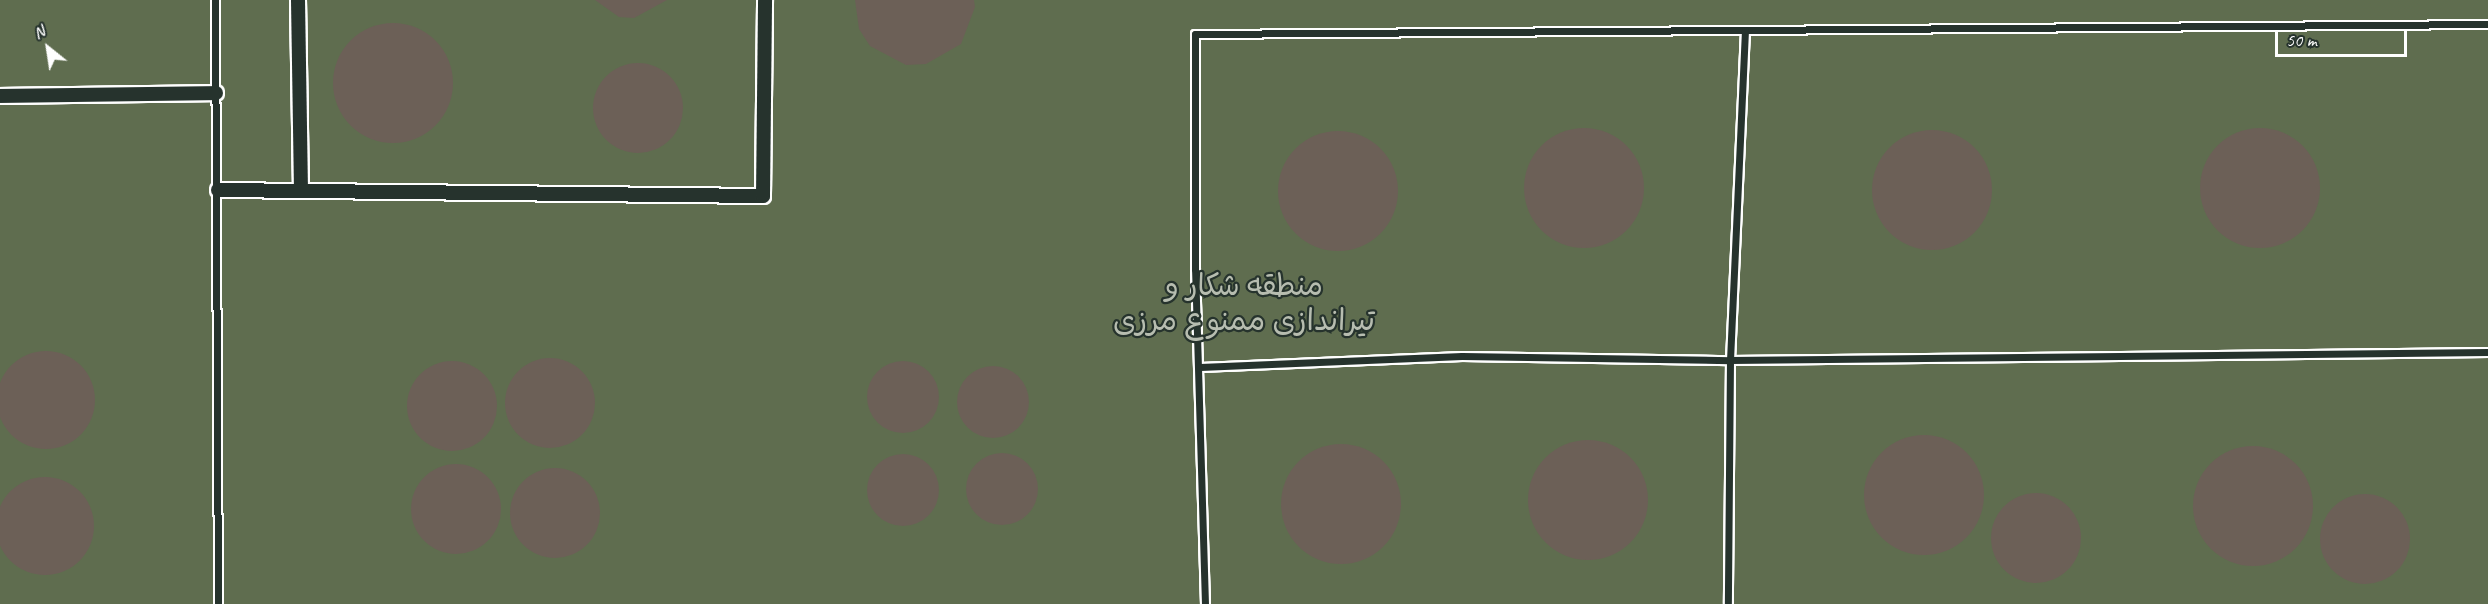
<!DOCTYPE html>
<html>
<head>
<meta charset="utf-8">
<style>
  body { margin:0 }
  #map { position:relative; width:2488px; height:604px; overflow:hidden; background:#343c35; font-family:Caveat,"Playpen Sans Arabic",sans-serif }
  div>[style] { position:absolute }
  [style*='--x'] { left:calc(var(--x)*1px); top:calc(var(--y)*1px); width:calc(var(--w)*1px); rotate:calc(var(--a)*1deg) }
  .green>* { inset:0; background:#5f6d4f }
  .building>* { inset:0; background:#6c6057 }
  .round { border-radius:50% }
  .roads { filter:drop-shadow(2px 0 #fff) drop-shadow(-2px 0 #fff) drop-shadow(0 2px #fff) drop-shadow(0 -2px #fff) }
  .lane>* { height:7px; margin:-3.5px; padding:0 3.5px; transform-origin:3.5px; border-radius:3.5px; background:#26332d }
  .street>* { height:14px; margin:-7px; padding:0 7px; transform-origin:7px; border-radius:7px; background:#26332d }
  span { translate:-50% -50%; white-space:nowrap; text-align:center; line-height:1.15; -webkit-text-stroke:4.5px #26332d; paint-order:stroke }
  .park-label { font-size:30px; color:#b7bdb0 }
  .north { position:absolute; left:18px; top:18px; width:60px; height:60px; -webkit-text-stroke:4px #26332d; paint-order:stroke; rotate:330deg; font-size:16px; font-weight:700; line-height:24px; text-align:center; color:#fff }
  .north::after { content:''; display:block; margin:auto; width:21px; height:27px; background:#fff; clip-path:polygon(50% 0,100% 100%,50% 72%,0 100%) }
  .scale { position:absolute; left:2275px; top:30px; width:132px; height:27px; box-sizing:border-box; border:3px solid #fff; border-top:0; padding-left:8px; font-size:18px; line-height:21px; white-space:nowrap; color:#fff; -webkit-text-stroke:4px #26332d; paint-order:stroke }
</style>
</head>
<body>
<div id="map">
  <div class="green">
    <div style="clip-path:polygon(0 0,2488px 0,2488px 604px,0 604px)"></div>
  </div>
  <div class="building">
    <div style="clip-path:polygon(595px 0,667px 0,634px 18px,619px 17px)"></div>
    <div style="clip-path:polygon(855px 0,974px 0,975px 7px,961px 44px,926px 64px,906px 65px,870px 46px,859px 29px)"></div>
    <div class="round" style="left:333px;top:23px;width:120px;height:120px"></div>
    <div class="round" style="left:593px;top:63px;width:90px;height:90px"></div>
    <div class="round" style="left:2200px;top:128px;width:120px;height:120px"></div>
    <div class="round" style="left:1524px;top:128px;width:120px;height:120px"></div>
    <div class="round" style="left:1872px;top:130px;width:120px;height:120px"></div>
    <div class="round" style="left:1278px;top:131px;width:120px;height:120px"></div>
    <div class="round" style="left:-3px;top:351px;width:98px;height:98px"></div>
    <div class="round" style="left:505px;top:358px;width:90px;height:90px"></div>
    <div class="round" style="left:407px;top:361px;width:90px;height:90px"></div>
    <div class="round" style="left:867px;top:361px;width:72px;height:72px"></div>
    <div class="round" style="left:957px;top:366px;width:72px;height:72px"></div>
    <div class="round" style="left:1864px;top:435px;width:120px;height:120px"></div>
    <div class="round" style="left:1528px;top:440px;width:120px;height:120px"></div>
    <div class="round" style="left:1281px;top:444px;width:120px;height:120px"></div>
    <div class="round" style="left:2193px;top:446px;width:120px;height:120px"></div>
    <div class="round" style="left:966px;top:453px;width:72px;height:72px"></div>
    <div class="round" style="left:867px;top:454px;width:72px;height:72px"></div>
    <div class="round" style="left:411px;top:464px;width:90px;height:90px"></div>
    <div class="round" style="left:510px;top:468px;width:90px;height:90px"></div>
    <div class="round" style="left:-4px;top:477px;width:98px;height:98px"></div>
    <div class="round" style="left:1991px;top:493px;width:90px;height:90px"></div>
    <div class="round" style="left:2320px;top:494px;width:90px;height:90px"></div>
  </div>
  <div class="roads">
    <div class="lane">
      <div style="--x:215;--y:0;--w:604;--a:89.72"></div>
      <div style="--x:1745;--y:30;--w:743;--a:-0.46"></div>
      <div style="--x:1200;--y:367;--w:262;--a:-2.4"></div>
      <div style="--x:1462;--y:356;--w:268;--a:0.9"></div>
      <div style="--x:1730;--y:360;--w:758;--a:-0.6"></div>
      <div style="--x:1205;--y:604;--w:335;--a:-91.7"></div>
      <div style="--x:1195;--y:269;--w:235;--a:-90"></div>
      <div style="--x:1195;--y:34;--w:550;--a:-0.42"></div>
      <div style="--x:1745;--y:30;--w:330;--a:92.6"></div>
      <div style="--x:1730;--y:360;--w:244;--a:90.5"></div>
    </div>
    <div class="street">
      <div style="--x:298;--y:0;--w:191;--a:89.1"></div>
      <div style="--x:0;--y:96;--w:216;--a:-0.8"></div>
      <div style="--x:218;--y:190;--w:545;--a:0.63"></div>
      <div style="--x:763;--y:196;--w:196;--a:-89.4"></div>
    </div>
  </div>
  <div class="park-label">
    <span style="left:1244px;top:302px">منطقه شکار و<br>تیراندازی ممنوع مرزی</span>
  </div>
  <div class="north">N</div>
  <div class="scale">50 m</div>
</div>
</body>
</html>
